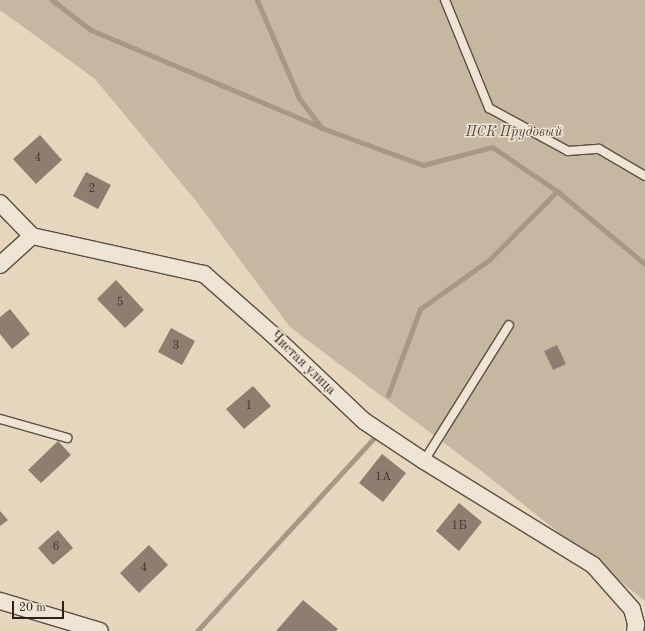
<!DOCTYPE html>
<html>
<head>
<meta charset="utf-8">
<style>
  body { margin:0 }
  #map { position:relative; width:645px; height:631px; overflow:hidden; background:#e5d6bd; font-family:"Old Standard TT",serif }
  div>[style] { position:absolute }
  [style*='--x'] { left:calc(var(--x)*1px); top:calc(var(--y)*1px); width:calc(var(--w)*1px); rotate:calc(var(--a)*1deg) }
  .green>* { inset:0; background:#c6b7a1 }
  .stream>* { height:5px; margin:-2.5px; padding:0 2.5px; transform-origin:2.5px; border-radius:2.5px; background:#a79886 }
  .building>* { inset:0; background:#8d7f6f }
  .roads { filter:drop-shadow(1px 0 #5c4e43) drop-shadow(-1px 0 #5c4e43) drop-shadow(0 1px #5c4e43) drop-shadow(0 -1px #5c4e43) }
  .lane>* { height:8px; margin:-4px; padding:0 4px; transform-origin:4px; border-radius:4px; background:#eee4d4 }
  .street>* { height:16px; margin:-8px; padding:0 8px; transform-origin:8px; border-radius:8px; background:#eee4d4 }
  span { translate:-50% -50%; white-space:nowrap; text-align:center; line-height:1.15; -webkit-text-stroke:3px #eee4d4; paint-order:stroke }
  .number-label { font-size:12px; color:#46382f }
  .number-label span { -webkit-text-stroke-width:0 }
  .park-label { font-size:14px; color:#54463c; font-style:italic }
  .street-label { font-size:14px; color:#2e201a }
  .scale { position:absolute; left:12px; top:601px; width:52px; height:18px; box-sizing:border-box; border:2px solid #2e201a; border-top:0; padding-left:5px; font-size:12px; line-height:14px; white-space:nowrap; color:#2e201a; -webkit-text-stroke:3px #eee4d4; paint-order:stroke }
</style>
</head>
<body>
<div id="map">
  <div class="green">
    <div style="clip-path:polygon(0 0,645px 0,645px 601px,480px 470px,290px 327px,196px 201px,95px 79px,0 10px)"></div>
  </div>
  <div class="stream">
    <div style="--x:52;--y:0;--w:49;--a:37.6"></div>
    <div style="--x:91;--y:30;--w:250;--a:22.9"></div>
    <div style="--x:257;--y:0;--w:107;--a:66.8"></div>
    <div style="--x:299;--y:98;--w:38;--a:53"></div>
    <div style="--x:322;--y:128;--w:108;--a:20.1"></div>
    <div style="--x:423;--y:165;--w:71;--a:-14.6"></div>
    <div style="--x:492;--y:147;--w:78;--a:34.1"></div>
    <div style="--x:557;--y:191;--w:114;--a:39.7"></div>
    <div style="--x:388;--y:395;--w:92;--a:-69.6"></div>
    <div style="--x:420;--y:309;--w:85;--a:-35.4"></div>
    <div style="--x:489;--y:260;--w:97;--a:-45.4"></div>
    <div style="--x:197;--y:631;--w:263;--a:-47.5"></div>
  </div>
  <div class="building">
    <div style="clip-path:polygon(40px 135px,62px 160px,36px 184px,13px 159px)"></div>
    <div style="clip-path:polygon(86px 172px,111px 185px,98px 209px,73px 196px)"></div>
    <div style="clip-path:polygon(116px 280px,144px 310px,125px 328px,97px 299px)"></div>
    <div style="clip-path:polygon(10px 309px,30px 334px,12px 349px,0 334px,0 317px)"></div>
    <div style="clip-path:polygon(171px 328px,195px 341px,182px 365px,158px 352px)"></div>
    <div style="clip-path:polygon(557px 345px,566px 364px,553px 370px,544px 351px)"></div>
    <div style="clip-path:polygon(253px 386px,271px 406px,244px 429px,226px 409px)"></div>
    <div style="clip-path:polygon(58px 441px,71px 455px,41px 483px,28px 470px)"></div>
    <div style="clip-path:polygon(382px 454px,406px 473px,383px 502px,359px 483px)"></div>
    <div style="clip-path:polygon(459px 503px,482px 522px,459px 551px,436px 531px)"></div>
    <div style="clip-path:polygon(0 511px,8px 520px,0 526px)"></div>
    <div style="clip-path:polygon(58px 530px,73px 548px,53px 565px,38px 548px)"></div>
    <div style="clip-path:polygon(149px 545px,168px 565px,139px 593px,120px 573px)"></div>
    <div style="clip-path:polygon(303px 600px,338px 629px,336px 631px,276px 631px)"></div>
  </div>
  <div class="roads">
    <div class="lane">
      <div style="--x:445;--y:0;--w:117;--a:67.8"></div>
      <div style="--x:489;--y:108;--w:90;--a:28.6"></div>
      <div style="--x:568;--y:151;--w:31;--a:-4"></div>
      <div style="--x:599;--y:149;--w:53;--a:30.4"></div>
      <div style="--x:0;--y:419;--w:70;--a:15.8"></div>
      <div style="--x:424;--y:461;--w:160;--a:-58"></div>
    </div>
    <div class="street">
      <div style="--x:0;--y:203;--w:46;--a:45.9"></div>
      <div style="--x:32;--y:236;--w:176;--a:12.5"></div>
      <div style="--x:204;--y:274;--w:91;--a:41.4"></div>
      <div style="--x:272;--y:334;--w:127;--a:43.4"></div>
      <div style="--x:364;--y:421;--w:72;--a:33.7"></div>
      <div style="--x:424;--y:461;--w:198;--a:31.6"></div>
      <div style="--x:593;--y:565;--w:59;--a:48.4"></div>
      <div style="--x:632;--y:609;--w:16;--a:75"></div>
      <div style="--x:636;--y:624;--w:7;--a:98"></div>
      <div style="--x:0;--y:265;--w:43;--a:-42.2"></div>
      <div style="--x:0;--y:601;--w:104;--a:16.7"></div>
    </div>
  </div>
  <div class="number-label">
    <span style="left:38px;top:159px">4</span>
    <span style="left:92px;top:190px">2</span>
    <span style="left:120px;top:304px">5</span>
    <span style="left:176px;top:347px">3</span>
    <span style="left:249px;top:407px">1</span>
    <span style="left:383px;top:478px">1А</span>
    <span style="left:459px;top:527px">1Б</span>
    <span style="left:56px;top:548px">6</span>
    <span style="left:144px;top:569px">4</span>
  </div>
  <div class="park-label">
    <span style="left:514px;top:132px">ПСК Прудовый</span>
  </div>
  <div class="street-label">
    <span style="left:303px;top:363px;rotate:44deg">Чистая улица</span>
  </div>
  <div class="scale">20 m</div>
</div>
</body>
</html>
